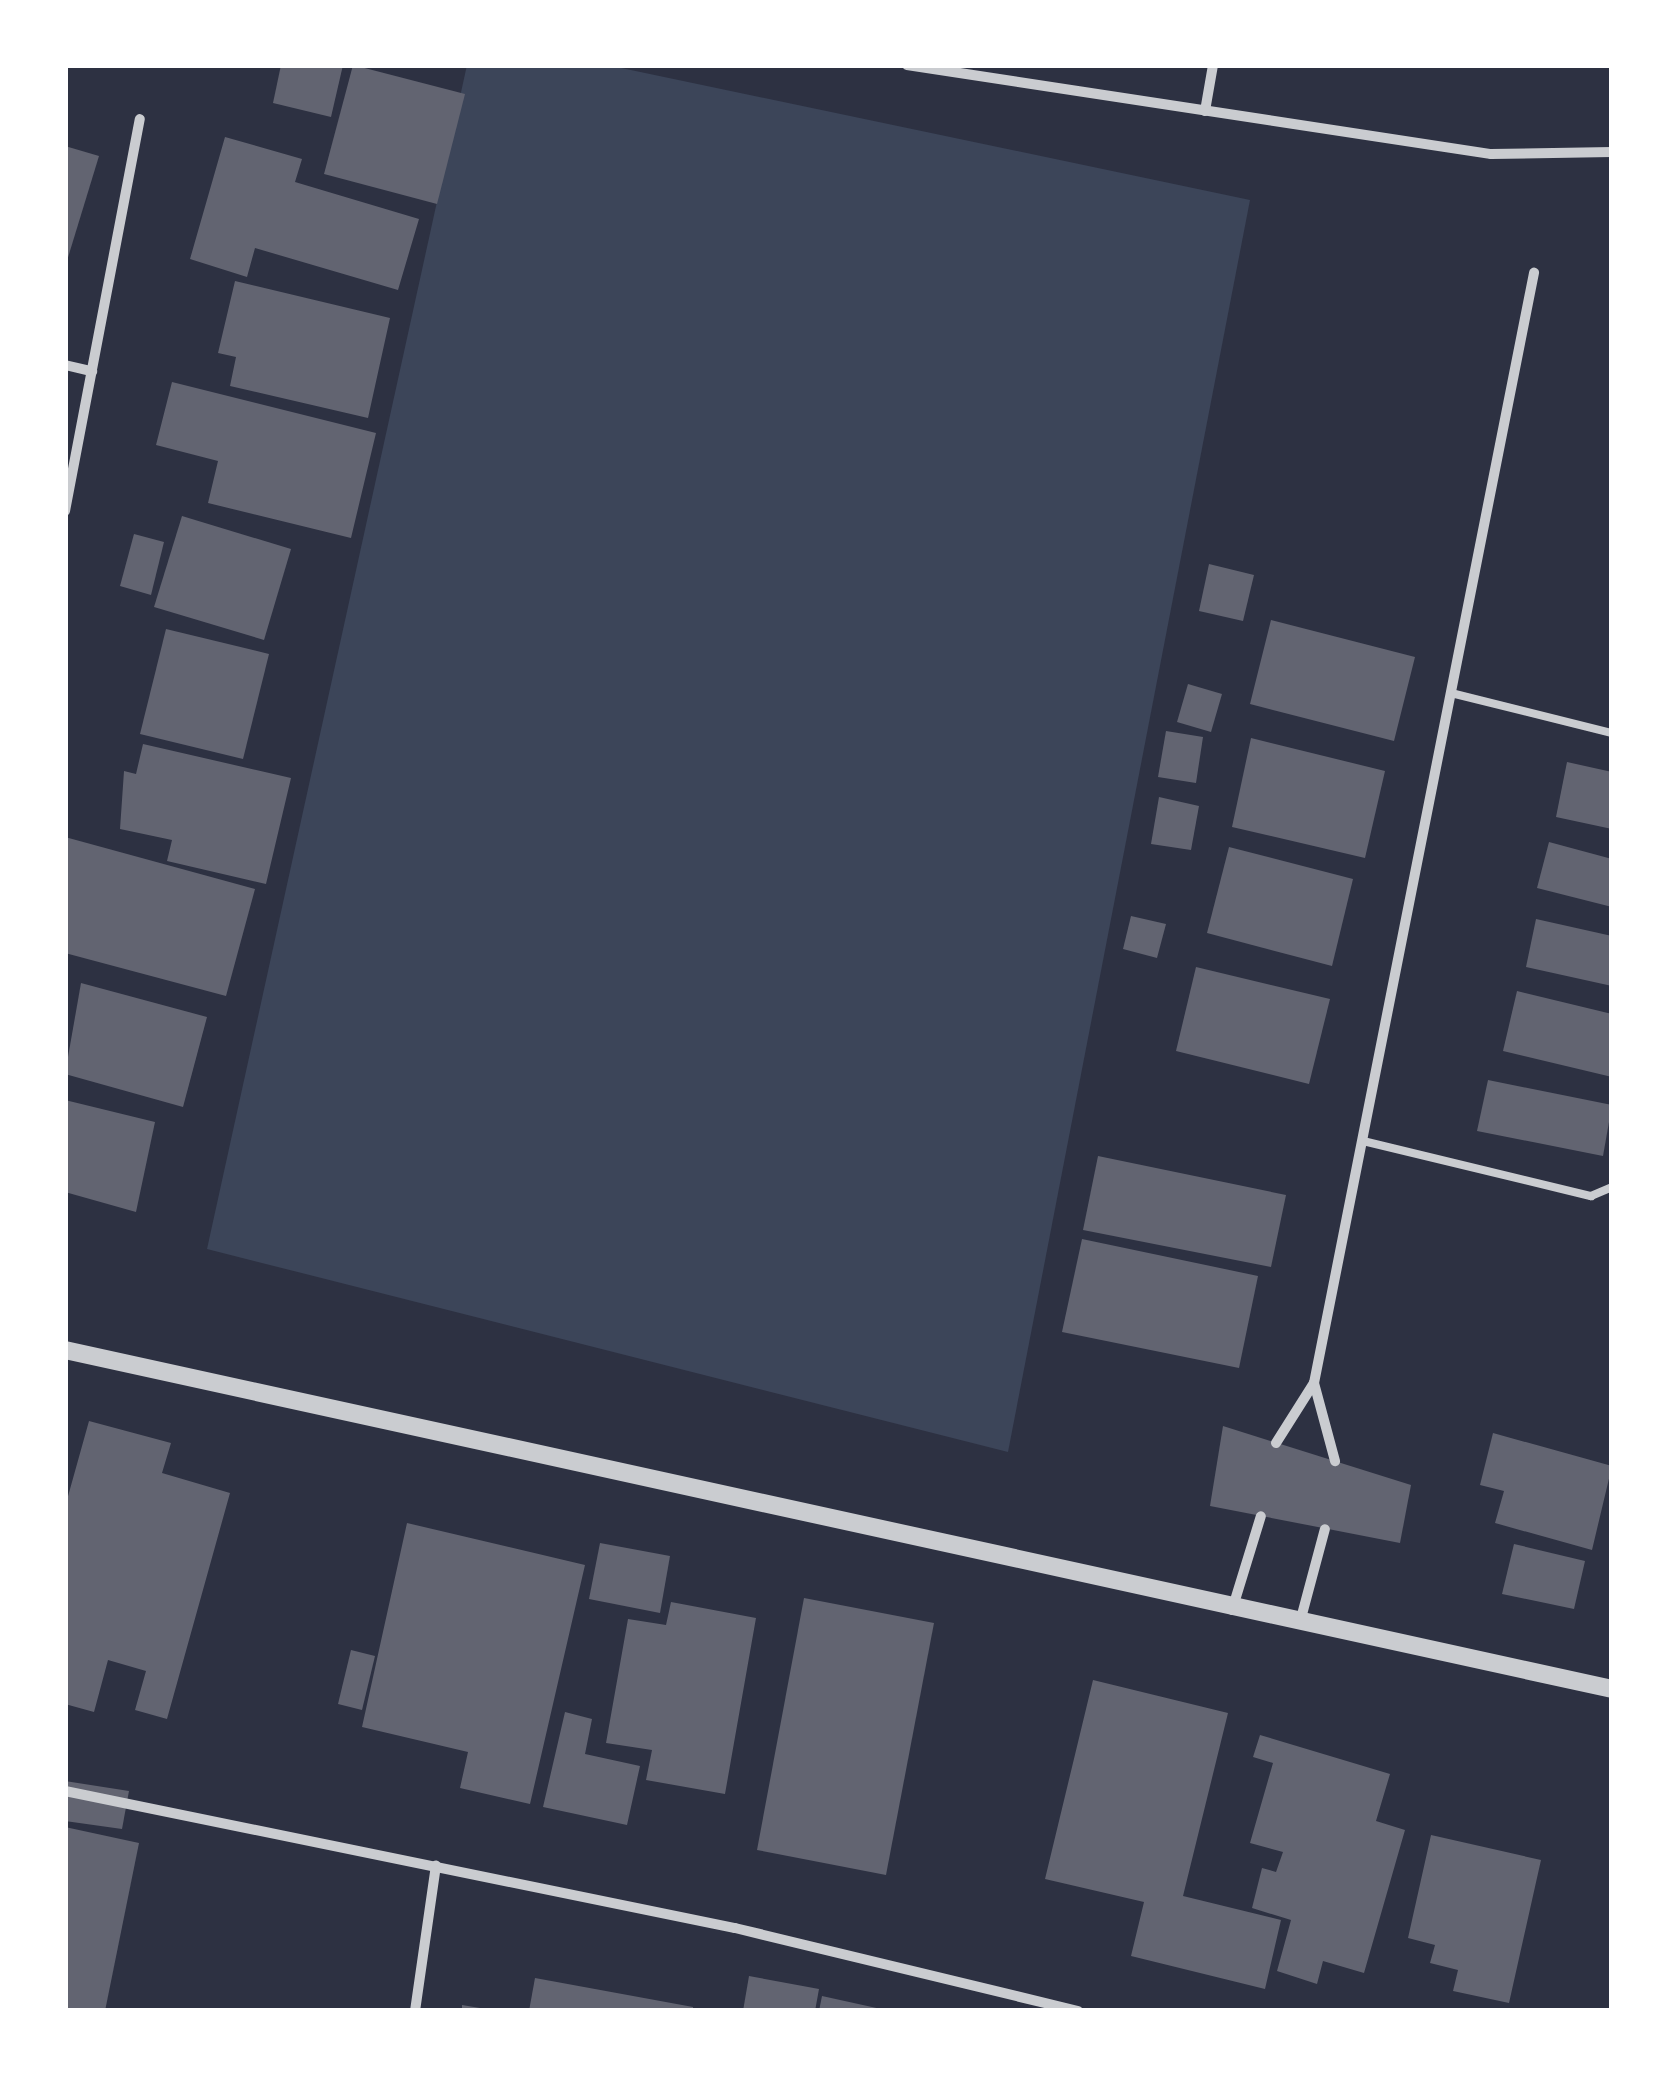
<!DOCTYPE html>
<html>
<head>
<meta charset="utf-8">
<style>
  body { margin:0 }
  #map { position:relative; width:1677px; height:2076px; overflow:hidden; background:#2d3142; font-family:"Open Sans",sans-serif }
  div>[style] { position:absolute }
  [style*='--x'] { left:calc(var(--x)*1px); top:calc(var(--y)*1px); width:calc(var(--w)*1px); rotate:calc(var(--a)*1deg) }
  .green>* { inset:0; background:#3c4559 }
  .building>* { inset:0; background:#626471 }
  .service>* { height:8px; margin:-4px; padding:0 4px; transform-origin:4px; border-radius:4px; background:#caccd0 }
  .minor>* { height:10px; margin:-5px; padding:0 5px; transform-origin:5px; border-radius:5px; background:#caccd0 }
  .tertiary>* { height:18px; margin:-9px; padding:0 9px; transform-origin:9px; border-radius:9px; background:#caccd0 }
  span { translate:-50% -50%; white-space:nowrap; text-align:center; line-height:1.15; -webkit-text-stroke:9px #fff; paint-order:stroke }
  .frame { position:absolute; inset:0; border:68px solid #fff; pointer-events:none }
</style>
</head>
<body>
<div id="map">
  <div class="green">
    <div style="clip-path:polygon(467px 65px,607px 65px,1250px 200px,1008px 1452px,207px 1249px)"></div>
  </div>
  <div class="building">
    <div style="clip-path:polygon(281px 65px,343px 65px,331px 117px,273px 103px)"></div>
    <div style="clip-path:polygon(353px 65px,465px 94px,437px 204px,324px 174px)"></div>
    <div style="clip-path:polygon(225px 137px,302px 159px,295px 182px,419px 219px,398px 290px,255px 248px,247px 277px,190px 259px)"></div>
    <div style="clip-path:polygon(65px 146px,99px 156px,66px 264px,65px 264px)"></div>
    <div style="clip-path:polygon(235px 281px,390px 318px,368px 418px,230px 386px,236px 357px,218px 353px)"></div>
    <div style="clip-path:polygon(172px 382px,376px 433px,351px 538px,208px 503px,218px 461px,156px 445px)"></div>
    <div style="clip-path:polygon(182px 516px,291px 549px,264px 640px,154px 607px)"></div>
    <div style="clip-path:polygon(134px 534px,164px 542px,151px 595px,120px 586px)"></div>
    <div style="clip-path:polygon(1209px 564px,1254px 575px,1243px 621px,1199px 611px)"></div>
    <div style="clip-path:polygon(1271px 620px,1415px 657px,1394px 741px,1250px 704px)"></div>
    <div style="clip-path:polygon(166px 629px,269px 654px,243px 759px,140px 734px)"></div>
    <div style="clip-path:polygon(1188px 684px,1222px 694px,1211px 732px,1177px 722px)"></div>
    <div style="clip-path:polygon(1166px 731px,1203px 737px,1196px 783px,1158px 777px)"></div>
    <div style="clip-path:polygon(1251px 738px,1385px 771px,1365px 858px,1232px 827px)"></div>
    <div style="clip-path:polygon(143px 744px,291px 778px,266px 884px,167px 861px,172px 840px,120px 829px,124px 771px,136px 774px)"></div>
    <div style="clip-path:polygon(1567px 762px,1612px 772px,1612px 829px,1556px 817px)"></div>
    <div style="clip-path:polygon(1159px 797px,1199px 806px,1191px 850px,1151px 844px)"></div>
    <div style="clip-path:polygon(65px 837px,255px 889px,226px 996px,65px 953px)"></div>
    <div style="clip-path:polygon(1549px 842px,1612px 859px,1612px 907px,1537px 888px)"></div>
    <div style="clip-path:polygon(1229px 847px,1353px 879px,1332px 966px,1207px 933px)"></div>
    <div style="clip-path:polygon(1131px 916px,1166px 924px,1157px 958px,1123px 949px)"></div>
    <div style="clip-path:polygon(1536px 919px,1612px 936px,1612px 986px,1526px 967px)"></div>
    <div style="clip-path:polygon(1196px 967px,1330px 999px,1309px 1084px,1176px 1051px)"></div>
    <div style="clip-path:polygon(81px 983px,207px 1017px,183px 1107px,65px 1074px)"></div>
    <div style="clip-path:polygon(1517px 991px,1612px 1014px,1612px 1077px,1503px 1051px)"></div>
    <div style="clip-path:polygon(1488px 1080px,1612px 1105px,1603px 1156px,1477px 1131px)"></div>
    <div style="clip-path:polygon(65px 1100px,155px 1122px,136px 1212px,65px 1192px)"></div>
    <div style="clip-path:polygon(1098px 1156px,1286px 1195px,1271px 1267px,1083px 1230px)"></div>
    <div style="clip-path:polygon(1082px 1239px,1258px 1276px,1239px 1368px,1062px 1332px)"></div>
    <div style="clip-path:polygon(89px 1421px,171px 1443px,162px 1473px,230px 1493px,167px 1719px,135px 1710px,146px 1671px,108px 1660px,94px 1712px,65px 1704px,65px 1507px)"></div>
    <div style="clip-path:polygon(1223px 1426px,1411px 1485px,1400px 1543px,1210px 1506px)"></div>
    <div style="clip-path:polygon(1493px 1433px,1612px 1466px,1592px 1550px,1495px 1523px,1504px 1491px,1480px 1485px)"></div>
    <div style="clip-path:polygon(407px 1523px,585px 1565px,530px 1804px,460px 1788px,468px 1752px,362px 1727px)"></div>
    <div style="clip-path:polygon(600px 1543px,670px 1556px,660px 1613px,589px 1599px)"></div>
    <div style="clip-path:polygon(1514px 1544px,1585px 1561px,1574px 1609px,1502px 1594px)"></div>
    <div style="clip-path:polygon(804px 1598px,934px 1623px,886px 1875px,757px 1850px)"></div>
    <div style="clip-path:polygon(671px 1602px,756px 1618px,725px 1794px,646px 1780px,652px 1750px,606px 1743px,628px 1619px,666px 1625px)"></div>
    <div style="clip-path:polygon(351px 1650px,375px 1656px,362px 1710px,338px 1704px)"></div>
    <div style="clip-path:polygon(1093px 1680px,1228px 1713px,1183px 1896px,1281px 1920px,1265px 1989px,1131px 1956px,1144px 1902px,1045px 1879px)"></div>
    <div style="clip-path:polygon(565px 1712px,592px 1719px,585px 1754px,640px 1766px,627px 1825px,543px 1807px)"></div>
    <div style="clip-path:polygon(1260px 1735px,1390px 1774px,1376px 1821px,1405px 1830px,1364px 1973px,1323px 1961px,1317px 1984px,1277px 1971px,1291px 1920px,1252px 1908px,1262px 1868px,1276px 1872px,1283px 1852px,1250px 1843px,1273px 1763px,1253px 1757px)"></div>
    <div style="clip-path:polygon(65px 1781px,129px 1791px,122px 1829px,65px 1821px)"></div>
    <div style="clip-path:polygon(65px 1827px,139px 1843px,105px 2011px,65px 2011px)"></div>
    <div style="clip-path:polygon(1431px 1835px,1541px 1860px,1509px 2003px,1453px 1991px,1458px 1970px,1430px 1963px,1435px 1945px,1408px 1938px)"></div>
    <div style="clip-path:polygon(749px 1976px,819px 1989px,815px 2011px,743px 2011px)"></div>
    <div style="clip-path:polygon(535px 1978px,693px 2007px,693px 2011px,529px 2011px)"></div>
    <div style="clip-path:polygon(822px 1996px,881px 2009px,881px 2011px,819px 2011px)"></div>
    <div style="clip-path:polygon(462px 2005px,486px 2009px,486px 2011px,462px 2011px)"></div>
  </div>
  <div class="service">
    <div style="--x:1451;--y:693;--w:166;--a:14"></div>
    <div style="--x:1363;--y:1141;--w:235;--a:13.6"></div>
    <div style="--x:1591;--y:1196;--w:23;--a:-23"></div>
  </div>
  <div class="minor">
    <div style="--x:907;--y:65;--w:591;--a:8.67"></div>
    <div style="--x:1491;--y:154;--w:121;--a:-0.9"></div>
    <div style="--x:1205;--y:111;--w:47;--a:-80.1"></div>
    <div style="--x:65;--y:365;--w:28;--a:13"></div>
    <div style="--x:65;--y:511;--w:399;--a:-79.2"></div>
    <div style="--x:1314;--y:1383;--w:81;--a:74.9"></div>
    <div style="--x:1276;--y:1443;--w:71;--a:-57.7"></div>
    <div style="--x:1314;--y:1383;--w:1132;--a:-78.79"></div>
    <div style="--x:1232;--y:1610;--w:98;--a:-72.9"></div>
    <div style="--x:1300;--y:1622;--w:96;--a:-75"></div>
    <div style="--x:65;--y:1791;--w:684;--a:11.56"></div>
    <div style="--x:735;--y:1928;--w:353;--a:13.6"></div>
    <div style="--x:415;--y:2011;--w:147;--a:-81.8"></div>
  </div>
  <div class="tertiary">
    <div style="--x:65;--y:1350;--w:1584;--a:12.36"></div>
  </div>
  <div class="frame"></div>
</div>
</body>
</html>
